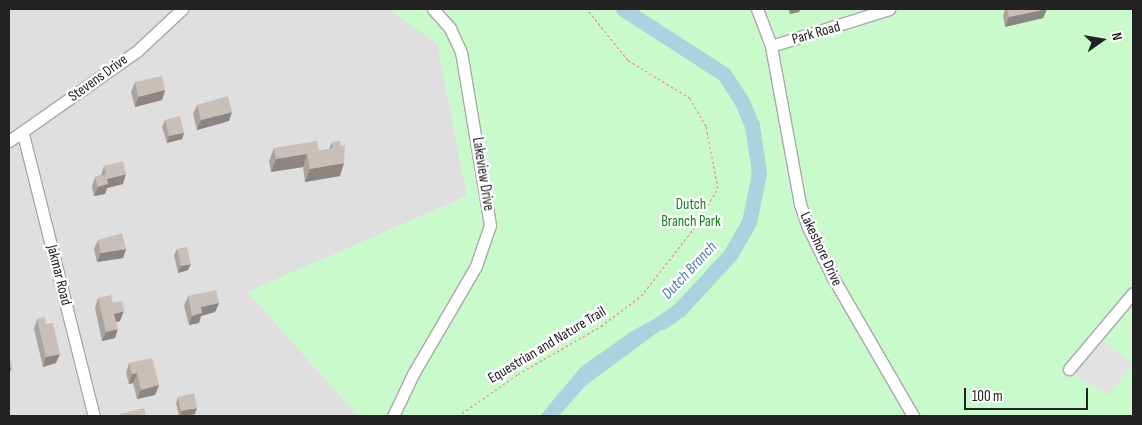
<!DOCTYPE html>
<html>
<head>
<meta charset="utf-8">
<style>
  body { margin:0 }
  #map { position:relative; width:1142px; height:425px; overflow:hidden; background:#f2efe9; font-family:"Sofia Sans Condensed",sans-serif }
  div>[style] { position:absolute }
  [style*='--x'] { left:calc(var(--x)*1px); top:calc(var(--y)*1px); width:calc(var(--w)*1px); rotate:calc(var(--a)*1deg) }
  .residential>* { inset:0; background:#e0dfdf }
  .park>* { inset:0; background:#c8facc }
  .parking>* { inset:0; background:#e2e2e2 }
  .water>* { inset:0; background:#aad3df }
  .river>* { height:15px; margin:-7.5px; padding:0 7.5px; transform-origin:7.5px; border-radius:7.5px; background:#aad3df }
  .path>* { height:1px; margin-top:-0.5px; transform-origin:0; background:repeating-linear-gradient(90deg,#fa8072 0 2.5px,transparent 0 5px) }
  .roads { filter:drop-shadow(1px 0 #a9a9a9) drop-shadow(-1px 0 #a9a9a9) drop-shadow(0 1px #a9a9a9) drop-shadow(0 -1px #a9a9a9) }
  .minor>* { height:11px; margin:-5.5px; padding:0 5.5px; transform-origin:5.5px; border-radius:5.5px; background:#fff }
  .wall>* { inset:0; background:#aba49e }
  .shaded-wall>* { inset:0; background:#8b8681 }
  .building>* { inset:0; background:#c7bfb8 }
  span { translate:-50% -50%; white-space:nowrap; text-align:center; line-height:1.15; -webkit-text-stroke:5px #fff; paint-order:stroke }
  .street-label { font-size:15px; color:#222 }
  .park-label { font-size:15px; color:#0c8416 }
  .water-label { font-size:16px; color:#4a7aab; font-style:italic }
  .frame { position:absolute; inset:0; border:10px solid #222; pointer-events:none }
  .north { position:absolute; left:1077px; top:15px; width:50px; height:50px; -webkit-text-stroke:4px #fff; paint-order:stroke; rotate:77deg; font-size:14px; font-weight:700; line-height:20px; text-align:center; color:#222 }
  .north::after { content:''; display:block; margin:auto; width:18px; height:22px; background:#222; clip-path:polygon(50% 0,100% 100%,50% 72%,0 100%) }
  .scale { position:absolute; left:964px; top:388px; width:124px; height:22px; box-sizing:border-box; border:2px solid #222; border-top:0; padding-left:6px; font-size:15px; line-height:18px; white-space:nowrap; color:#222; -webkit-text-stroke:4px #fff; paint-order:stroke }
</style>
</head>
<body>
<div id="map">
  <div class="residential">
    <div style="clip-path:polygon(9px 9px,388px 9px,438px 44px,467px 196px,248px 292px,358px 416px,9px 416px)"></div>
  </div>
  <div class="park">
    <div style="clip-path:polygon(388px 9px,1133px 9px,1133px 416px,358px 416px,248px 292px,467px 196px,438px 44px)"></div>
  </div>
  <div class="parking">
    <div style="clip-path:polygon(1099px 338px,1133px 365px,1108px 395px,1070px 372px)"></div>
  </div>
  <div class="water">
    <div style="clip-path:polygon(671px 310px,679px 310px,681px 315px,585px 386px,559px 416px,540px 416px,581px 367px,632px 331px)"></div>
  </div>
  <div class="river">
    <div style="--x:623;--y:9;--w:120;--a:32.8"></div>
    <div style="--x:724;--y:74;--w:33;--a:57"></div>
    <div style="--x:742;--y:102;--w:25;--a:67"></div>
    <div style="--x:752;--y:125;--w:49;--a:81.7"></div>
    <div style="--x:759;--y:173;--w:50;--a:101.5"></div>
    <div style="--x:749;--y:222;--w:38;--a:120"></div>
    <div style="--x:730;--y:255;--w:75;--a:132.8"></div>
    <div style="--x:679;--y:310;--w:21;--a:145"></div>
  </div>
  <div class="path">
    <div style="--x:458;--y:416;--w:73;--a:-35"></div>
    <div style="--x:518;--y:374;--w:96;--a:-30"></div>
    <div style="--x:601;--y:326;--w:50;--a:-36.9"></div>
    <div style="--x:641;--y:296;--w:88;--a:-52"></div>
    <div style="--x:695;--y:227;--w:45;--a:-59.5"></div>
    <div style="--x:718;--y:188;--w:63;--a:-101"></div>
    <div style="--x:706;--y:126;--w:32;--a:-120"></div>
    <div style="--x:690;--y:98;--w:73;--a:-148.5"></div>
    <div style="--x:628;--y:60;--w:65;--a:-128.8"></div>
  </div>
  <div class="roads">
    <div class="minor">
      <div style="--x:757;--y:9;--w:40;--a:69"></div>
      <div style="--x:771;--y:46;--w:161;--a:79.6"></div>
      <div style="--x:800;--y:204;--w:24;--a:71"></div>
      <div style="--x:808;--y:227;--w:55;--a:63.9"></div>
      <div style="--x:832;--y:276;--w:162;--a:59.9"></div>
      <div style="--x:771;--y:46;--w:124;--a:-17.4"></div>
      <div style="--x:23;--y:134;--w:291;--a:75.9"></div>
      <div style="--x:9;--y:141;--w:156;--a:-35.1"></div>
      <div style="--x:137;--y:51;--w:62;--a:-43"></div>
      <div style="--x:1069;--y:369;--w:99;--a:-49.9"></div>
      <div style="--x:393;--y:416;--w:47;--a:-64.5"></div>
      <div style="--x:413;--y:374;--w:125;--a:-59.7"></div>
      <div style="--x:476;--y:266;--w:43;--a:-71.1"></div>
      <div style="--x:490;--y:225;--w:175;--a:-99.5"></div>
      <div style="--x:461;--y:52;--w:26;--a:-115"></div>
      <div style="--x:450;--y:28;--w:25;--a:-132"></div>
    </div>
  </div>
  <div class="wall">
    <div style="clip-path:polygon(788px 9px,800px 9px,799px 12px,790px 14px)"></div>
    <div style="clip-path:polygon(1005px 9px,1047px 9px,1043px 18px,1005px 27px,1003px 16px)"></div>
    <div style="clip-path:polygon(135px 82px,165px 90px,162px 100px,135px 107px,131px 92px)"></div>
    <div style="clip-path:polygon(197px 105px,229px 121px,197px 130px,193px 114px)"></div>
    <div style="clip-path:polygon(165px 120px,184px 133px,182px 139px,167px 143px,162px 127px)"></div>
    <div style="clip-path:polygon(332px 142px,340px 176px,305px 182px,303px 167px,271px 172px,269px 161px,274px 148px,319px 151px,329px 149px)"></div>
    <div style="clip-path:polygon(104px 166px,123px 184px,107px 188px,105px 194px,94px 196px,92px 186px,95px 177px,101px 175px)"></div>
    <div style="clip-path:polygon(98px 240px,126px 249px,123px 258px,97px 262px,94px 249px)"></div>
    <div style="clip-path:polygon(177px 249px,188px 270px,178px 273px,174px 255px)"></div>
    <div style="clip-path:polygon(188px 296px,219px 303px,215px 312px,201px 316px,199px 323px,189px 325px,184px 306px)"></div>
    <div style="clip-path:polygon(98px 298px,113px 303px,120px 321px,116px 322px,115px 338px,102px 341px,95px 308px)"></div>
    <div style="clip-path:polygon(37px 319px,56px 363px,43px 367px,34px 329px)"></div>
    <div style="clip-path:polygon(129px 363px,159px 385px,155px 395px,137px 399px,133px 383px,129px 384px,126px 373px)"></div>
    <div style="clip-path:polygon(178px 397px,195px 414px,186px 416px,179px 416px,176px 403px)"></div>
  </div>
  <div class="shaded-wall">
    <div style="clip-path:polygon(791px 9px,800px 9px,799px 12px,790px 14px)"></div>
    <div style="clip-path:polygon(1047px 9px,1043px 18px,1005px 27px,1009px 17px)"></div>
    <div style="clip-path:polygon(165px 90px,162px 100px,135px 107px,138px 97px)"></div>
    <div style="clip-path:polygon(232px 112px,229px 121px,197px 130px,201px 120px)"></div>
    <div style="clip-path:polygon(184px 133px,182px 139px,167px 143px,169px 136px)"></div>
    <div style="clip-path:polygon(307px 154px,303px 167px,271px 172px,276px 159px)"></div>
    <div style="clip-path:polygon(344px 163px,340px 176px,305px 182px,310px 169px)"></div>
    <div style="clip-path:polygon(126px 174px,123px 184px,107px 188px,105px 194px,94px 196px,98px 187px,107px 179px)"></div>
    <div style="clip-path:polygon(126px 249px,123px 258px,97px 262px,101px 253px)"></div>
    <div style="clip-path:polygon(191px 264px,188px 270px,178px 273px,181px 266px)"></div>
    <div style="clip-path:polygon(219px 303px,215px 312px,201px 316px,199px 323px,189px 325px,192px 316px,201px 307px)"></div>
    <div style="clip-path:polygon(124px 311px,120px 321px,111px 323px,114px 314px)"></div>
    <div style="clip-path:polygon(118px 329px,115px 338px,102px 341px,106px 332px)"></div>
    <div style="clip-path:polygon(60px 354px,56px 363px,43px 367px,46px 357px)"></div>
    <div style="clip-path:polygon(12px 367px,9px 374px,9px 368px)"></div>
    <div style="clip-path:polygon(137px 373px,133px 383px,129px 384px,132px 374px)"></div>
    <div style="clip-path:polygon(159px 385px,155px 395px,137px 399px,141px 390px)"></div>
    <div style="clip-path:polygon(197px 408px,195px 414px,186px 416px,180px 416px,181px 411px)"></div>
  </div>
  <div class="building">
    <div style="clip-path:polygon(1007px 9px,1047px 9px,1009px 17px)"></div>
    <div style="clip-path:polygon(162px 76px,165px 90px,138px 97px,135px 82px)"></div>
    <div style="clip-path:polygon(228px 96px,232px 112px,201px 120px,197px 105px)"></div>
    <div style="clip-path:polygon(180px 116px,184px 133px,169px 136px,165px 120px)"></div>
    <div style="clip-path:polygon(317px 141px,319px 151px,333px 148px,332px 142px,340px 141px,341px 146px,345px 145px,344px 163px,310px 169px,307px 154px,276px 159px,274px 148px)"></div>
    <div style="clip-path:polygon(123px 161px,126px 174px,107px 179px,108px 184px,98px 187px,95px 177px,106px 174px,104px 166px)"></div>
    <div style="clip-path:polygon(122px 233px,126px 249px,101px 253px,98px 240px)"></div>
    <div style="clip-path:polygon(187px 247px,191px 264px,181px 266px,177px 249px)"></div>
    <div style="clip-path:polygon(216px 290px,219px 303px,201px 307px,202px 313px,192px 316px,188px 296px)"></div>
    <div style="clip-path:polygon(111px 295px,113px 303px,122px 301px,124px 311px,114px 314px,118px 329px,106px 332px,98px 298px)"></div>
    <div style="clip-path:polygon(45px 317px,46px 324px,53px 323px,60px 354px,46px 357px,37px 319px)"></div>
    <div style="clip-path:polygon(9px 354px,12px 367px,9px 368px)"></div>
    <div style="clip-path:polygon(152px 358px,159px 385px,141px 390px,137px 373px,132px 374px,129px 363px)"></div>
    <div style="clip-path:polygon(194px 393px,197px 408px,181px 411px,178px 397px)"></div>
    <div style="clip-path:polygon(144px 408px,146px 416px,121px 416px,120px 414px)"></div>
  </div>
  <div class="street-label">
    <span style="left:816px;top:33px;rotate:-16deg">Park Road</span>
    <span style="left:98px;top:78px;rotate:-36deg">Stevens Drive</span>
    <span style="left:483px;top:174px;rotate:81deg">Lakeview Drive</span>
    <span style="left:821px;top:249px;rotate:65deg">Lakeshore Drive</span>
    <span style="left:59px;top:275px;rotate:76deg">Jakmar Road</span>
    <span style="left:547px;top:345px;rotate:-31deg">Equestrian and Nature Trail</span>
  </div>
  <div class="park-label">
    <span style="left:691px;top:213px">Dutch<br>Branch Park</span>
  </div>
  <div class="water-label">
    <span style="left:690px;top:271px;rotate:-47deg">Dutch Branch</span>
  </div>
  <div class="frame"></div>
  <div class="north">N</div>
  <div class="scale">100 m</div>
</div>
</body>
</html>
